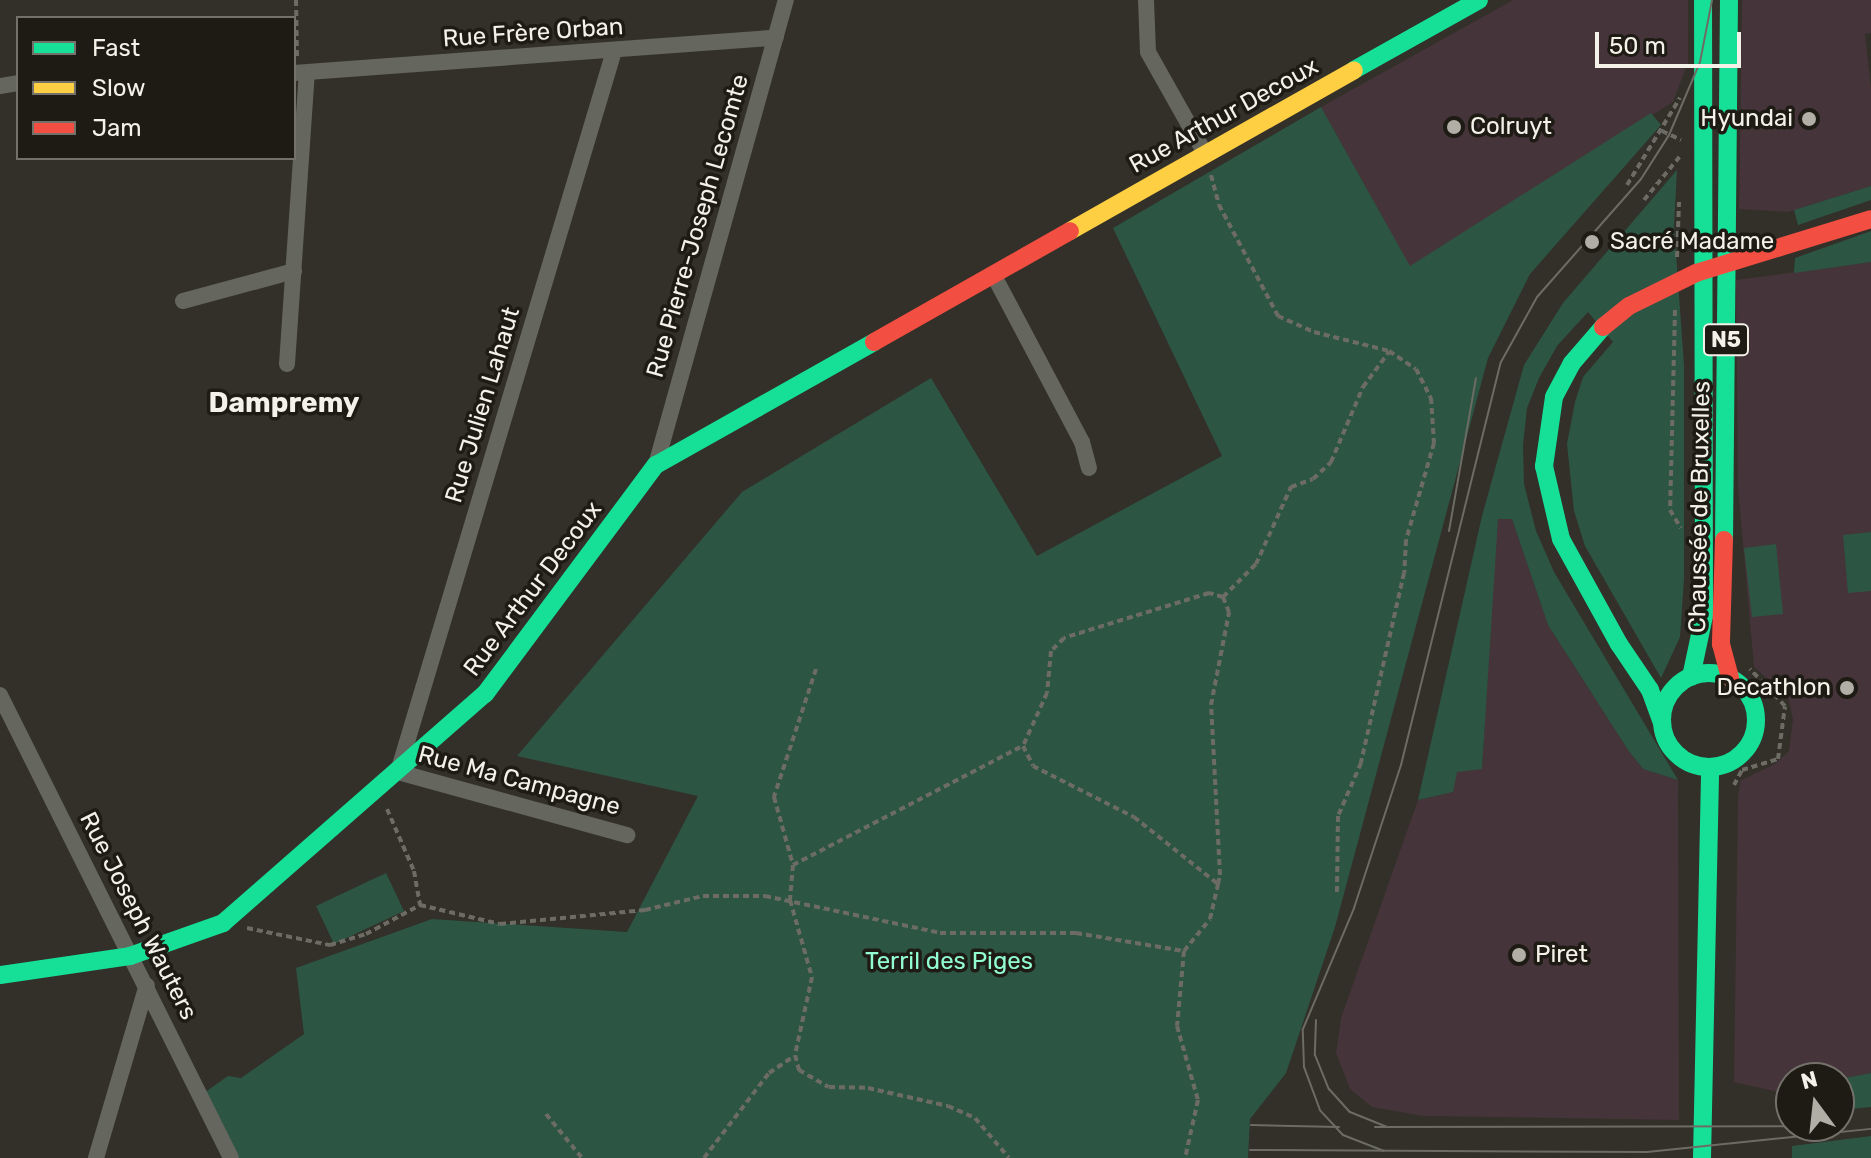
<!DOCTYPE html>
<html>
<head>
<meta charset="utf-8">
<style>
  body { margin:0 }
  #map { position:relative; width:1871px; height:1158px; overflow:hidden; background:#323028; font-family:Rubik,sans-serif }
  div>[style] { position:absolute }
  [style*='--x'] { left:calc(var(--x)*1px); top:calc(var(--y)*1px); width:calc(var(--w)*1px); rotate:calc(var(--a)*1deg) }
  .commercial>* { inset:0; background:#45343a }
  .green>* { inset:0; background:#2d5544 }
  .path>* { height:4px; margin-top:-2px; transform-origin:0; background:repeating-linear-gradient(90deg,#6c6c64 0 6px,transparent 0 10px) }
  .street>* { height:16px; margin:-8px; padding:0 8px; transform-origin:8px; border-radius:8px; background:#65665d }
  .fast>* { height:18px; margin:-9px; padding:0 9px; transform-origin:9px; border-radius:9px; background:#16e098 }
  .fast>.ring { margin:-9px; padding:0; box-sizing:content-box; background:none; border:18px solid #16e098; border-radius:50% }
  .slow>* { height:18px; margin:-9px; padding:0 9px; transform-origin:9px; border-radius:9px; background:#ffcf43 }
  .jam>* { height:18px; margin:-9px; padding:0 9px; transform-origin:9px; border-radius:9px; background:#f24e42 }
  .tram>* { height:2px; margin:-1px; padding:0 1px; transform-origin:1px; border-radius:1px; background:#6c6c64 }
  .jam-bridge>* { height:18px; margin:-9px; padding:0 9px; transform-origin:9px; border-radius:9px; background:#f24e42 }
  .dots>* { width:22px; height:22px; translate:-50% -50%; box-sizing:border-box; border:4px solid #1d1b14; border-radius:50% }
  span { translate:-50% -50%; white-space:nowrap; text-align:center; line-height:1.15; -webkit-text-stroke:7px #1d1b14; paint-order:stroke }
  .shield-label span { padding:2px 6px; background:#1d1b14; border:2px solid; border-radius:6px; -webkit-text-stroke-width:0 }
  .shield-label { font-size:22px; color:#f4f2e8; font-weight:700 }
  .street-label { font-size:24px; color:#f4f2e8 }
  .poi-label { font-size:24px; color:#f4f2e8 }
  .right { translate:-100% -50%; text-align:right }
  .left { translate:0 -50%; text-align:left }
  .park-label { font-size:24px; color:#91fdd0 }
  .quarter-label { font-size:28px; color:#f4f2e8; font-weight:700 }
  .legend { position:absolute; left:16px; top:16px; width:280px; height:144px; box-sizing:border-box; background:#1d1b14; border:2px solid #737169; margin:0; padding:10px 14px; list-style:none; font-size:24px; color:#f4f2e8 }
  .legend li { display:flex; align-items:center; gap:16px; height:40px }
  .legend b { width:40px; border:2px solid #737169 }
  .north { position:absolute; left:1775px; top:1062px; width:80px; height:80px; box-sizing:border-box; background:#1d1b14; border:2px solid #737169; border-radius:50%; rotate:345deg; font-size:22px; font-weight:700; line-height:32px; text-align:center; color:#f4f2e8 }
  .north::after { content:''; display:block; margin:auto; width:28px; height:36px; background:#b0aea5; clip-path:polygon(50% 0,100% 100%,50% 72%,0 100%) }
  .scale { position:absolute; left:1595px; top:32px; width:146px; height:36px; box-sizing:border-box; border:4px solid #f4f2e8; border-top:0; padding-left:10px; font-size:24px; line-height:28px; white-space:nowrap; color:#f4f2e8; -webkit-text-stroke:6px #1d1b14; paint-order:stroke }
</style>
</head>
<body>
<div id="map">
  <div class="commercial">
    <div style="clip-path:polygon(1513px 0,1688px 0,1688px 62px,1673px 102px,1410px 267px,1321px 107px)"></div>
    <div style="clip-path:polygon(1742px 0,1871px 0,1871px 33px,1865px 34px,1871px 88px,1871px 186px,1788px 212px,1739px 209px)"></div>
    <div style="clip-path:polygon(1871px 262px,1871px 1073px,1839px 1079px,1791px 1078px,1791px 1090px,1778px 1092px,1734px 1082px,1738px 795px,1741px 780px,1775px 764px,1789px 751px,1793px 719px,1788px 697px,1754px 667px,1738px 488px,1736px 280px)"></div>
    <div style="clip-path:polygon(1497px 519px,1512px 519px,1548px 625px,1628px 750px,1643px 769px,1678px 780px,1679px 1120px,1423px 1116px,1372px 1107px,1350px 1089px,1336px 1053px,1341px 1018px,1418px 800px,1453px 792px,1456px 772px,1482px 768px)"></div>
  </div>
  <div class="green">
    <div style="clip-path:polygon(1321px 107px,1410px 266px,1651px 113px,1661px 125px,1530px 274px,1488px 358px,1335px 927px,1286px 1073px,1250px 1119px,1248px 1158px,234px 1158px,201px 1095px,228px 1076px,241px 1078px,304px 1034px,296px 968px,432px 919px,627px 932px,698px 796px,517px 756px,742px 492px,931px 378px,1037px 556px,1222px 456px,1113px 228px)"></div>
    <div style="clip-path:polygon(1677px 170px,1674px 226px,1684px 365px,1684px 579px,1680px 637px,1661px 678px,1585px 546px,1574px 511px,1567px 444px,1575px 402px,1583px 377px,1613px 342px,1588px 312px,1557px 346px,1539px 378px,1527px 408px,1523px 445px,1524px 484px,1536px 531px,1554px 572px,1678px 780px,1643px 769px,1628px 750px,1548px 625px,1512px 519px,1498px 519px,1482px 769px,1457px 772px,1453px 792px,1418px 800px,1482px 516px,1524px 365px,1563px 303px)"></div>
    <div style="clip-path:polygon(1871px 186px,1871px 200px,1798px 225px,1794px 210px)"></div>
    <div style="clip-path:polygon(1871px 231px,1871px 262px,1794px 273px,1795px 258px)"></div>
    <div style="clip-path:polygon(1871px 532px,1871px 591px,1848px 593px,1843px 535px)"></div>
    <div style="clip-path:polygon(1776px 544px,1783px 614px,1752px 617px,1744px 548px)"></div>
    <div style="clip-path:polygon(386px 873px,404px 911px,334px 944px,316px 906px)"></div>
    <div style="clip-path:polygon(1871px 1073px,1871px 1107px,1839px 1110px,1839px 1079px)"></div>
    <div style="clip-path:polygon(1871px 1136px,1871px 1158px,1792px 1158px,1792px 1146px)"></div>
  </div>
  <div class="path">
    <div style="--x:296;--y:0;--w:58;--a:89"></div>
    <div style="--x:1662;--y:131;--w:21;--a:25"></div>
    <div style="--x:1211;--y:175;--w:31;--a:75"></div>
    <div style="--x:1219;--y:205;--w:126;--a:62"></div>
    <div style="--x:1278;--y:316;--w:39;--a:24"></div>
    <div style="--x:1314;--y:332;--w:77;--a:14.2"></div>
    <div style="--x:1389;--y:351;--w:32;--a:34"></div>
    <div style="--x:1416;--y:369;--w:33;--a:63"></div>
    <div style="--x:1431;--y:398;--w:45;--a:86.2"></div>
    <div style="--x:1434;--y:443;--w:101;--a:106.1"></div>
    <div style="--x:1406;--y:540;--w:33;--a:93"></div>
    <div style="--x:1404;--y:573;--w:195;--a:102.8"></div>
    <div style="--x:1361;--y:763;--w:58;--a:113.5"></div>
    <div style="--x:1338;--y:816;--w:76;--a:90.8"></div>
    <div style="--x:1627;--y:185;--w:102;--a:-58.7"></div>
    <div style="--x:1644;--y:200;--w:58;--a:-50.6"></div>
    <div style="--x:1677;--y:257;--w:55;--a:-87.9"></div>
    <div style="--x:1675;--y:310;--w:200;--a:91.4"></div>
    <div style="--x:1670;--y:510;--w:21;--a:59"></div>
    <div style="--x:1223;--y:597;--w:47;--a:-45"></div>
    <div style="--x:1256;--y:564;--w:85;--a:-65.6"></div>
    <div style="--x:1291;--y:487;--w:23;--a:-20"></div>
    <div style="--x:1313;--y:479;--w:25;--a:-43"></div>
    <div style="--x:1331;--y:462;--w:82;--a:-66.9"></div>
    <div style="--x:1363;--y:387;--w:44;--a:-53.4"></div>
    <div style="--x:816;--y:669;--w:135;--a:108.2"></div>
    <div style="--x:774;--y:797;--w:71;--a:74.4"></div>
    <div style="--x:793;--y:865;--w:35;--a:95"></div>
    <div style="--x:790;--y:900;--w:80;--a:74.1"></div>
    <div style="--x:812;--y:977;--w:80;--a:102.3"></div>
    <div style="--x:795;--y:1055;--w:16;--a:75"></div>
    <div style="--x:799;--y:1070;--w:34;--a:30"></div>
    <div style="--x:829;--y:1087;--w:39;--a:1"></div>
    <div style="--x:868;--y:1088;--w:82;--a:12.7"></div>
    <div style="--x:948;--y:1106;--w:30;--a:24"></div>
    <div style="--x:975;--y:1118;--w:52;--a:49.6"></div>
    <div style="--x:1734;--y:785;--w:17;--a:-62"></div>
    <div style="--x:1742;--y:770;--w:38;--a:-17"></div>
    <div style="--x:1778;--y:759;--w:53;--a:-82.5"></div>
    <div style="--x:1785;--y:706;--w:51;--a:-133.4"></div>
    <div style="--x:387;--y:809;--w:68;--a:66.5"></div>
    <div style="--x:414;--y:871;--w:35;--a:80"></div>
    <div style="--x:793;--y:865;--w:259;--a:-27.4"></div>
    <div style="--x:247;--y:928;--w:85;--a:11.6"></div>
    <div style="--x:330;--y:945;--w:38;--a:-17"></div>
    <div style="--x:366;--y:934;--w:61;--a:-28.2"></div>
    <div style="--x:420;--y:905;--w:82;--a:13.4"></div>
    <div style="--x:500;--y:924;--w:146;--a:-5.5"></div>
    <div style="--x:645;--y:910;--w:60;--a:-13.6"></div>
    <div style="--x:703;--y:896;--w:62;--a:0"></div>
    <div style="--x:765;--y:896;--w:179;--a:11.9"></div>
    <div style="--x:940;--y:933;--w:136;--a:0"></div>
    <div style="--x:1076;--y:933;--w:109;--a:9.5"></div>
    <div style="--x:1184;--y:951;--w:41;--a:-50.9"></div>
    <div style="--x:1210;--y:919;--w:36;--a:-77"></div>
    <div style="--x:1218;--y:884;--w:9;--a:-77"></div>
    <div style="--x:1220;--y:875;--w:170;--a:-93"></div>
    <div style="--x:1211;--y:705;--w:95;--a:-79"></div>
    <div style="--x:1229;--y:612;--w:16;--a:-112"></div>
    <div style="--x:1223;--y:597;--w:15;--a:-164"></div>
    <div style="--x:1209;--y:593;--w:152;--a:162.8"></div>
    <div style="--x:1064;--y:638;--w:18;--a:135"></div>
    <div style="--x:1051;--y:651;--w:42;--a:95.4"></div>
    <div style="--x:1047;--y:693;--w:58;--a:114.4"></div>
    <div style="--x:1023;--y:746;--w:22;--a:63"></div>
    <div style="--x:1033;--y:766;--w:113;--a:26.8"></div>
    <div style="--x:1134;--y:817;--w:107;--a:38.6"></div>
    <div style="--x:1184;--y:951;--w:75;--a:95.3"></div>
    <div style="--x:1177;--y:1026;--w:77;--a:74.2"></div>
    <div style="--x:1198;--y:1100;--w:59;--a:102.6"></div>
    <div style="--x:546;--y:1114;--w:57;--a:50.7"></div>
    <div style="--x:704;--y:1158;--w:107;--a:-52.6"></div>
    <div style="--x:769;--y:1073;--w:30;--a:-34"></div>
  </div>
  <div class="street">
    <div style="--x:1146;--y:0;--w:52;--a:87.8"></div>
    <div style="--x:1148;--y:52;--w:116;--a:60.6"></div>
    <div style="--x:614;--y:51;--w:753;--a:106.68"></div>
    <div style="--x:398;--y:772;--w:238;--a:15.4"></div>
    <div style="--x:294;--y:73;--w:483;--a:-4.2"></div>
    <div style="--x:0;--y:86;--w:18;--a:-9"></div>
    <div style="--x:993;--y:274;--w:190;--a:62.1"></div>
    <div style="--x:1082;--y:442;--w:27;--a:75"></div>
    <div style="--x:183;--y:301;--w:115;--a:-15.1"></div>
    <div style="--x:287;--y:364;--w:291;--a:-86.1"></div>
    <div style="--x:656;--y:465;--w:483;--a:-74.4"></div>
    <div style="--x:0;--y:695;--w:517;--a:63.48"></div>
    <div style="--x:96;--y:1158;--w:180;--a:-73.6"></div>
  </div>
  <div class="fast">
    <div style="--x:1354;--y:70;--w:143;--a:-29.2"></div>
    <div style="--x:1603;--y:327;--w:48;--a:130.7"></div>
    <div style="--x:1572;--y:363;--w:38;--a:118"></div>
    <div style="--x:1554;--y:397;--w:70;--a:98.2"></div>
    <div style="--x:1544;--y:466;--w:75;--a:76.9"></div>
    <div style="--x:1561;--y:539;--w:120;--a:61.1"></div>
    <div style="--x:1724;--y:540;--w:540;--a:-89.47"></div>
    <div style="--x:1619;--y:644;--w:55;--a:56"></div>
    <div style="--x:1650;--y:690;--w:33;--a:70"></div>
    <div class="ring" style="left:1662px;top:673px;width:76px;height:76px"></div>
    <div style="--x:1691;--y:677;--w:62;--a:-78"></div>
    <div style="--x:1704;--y:616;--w:616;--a:-90.09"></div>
    <div style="--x:0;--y:975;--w:131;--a:-8.3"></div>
    <div style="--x:130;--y:956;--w:99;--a:-19.5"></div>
    <div style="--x:223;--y:923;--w:348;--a:-41.2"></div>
    <div style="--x:485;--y:694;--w:286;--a:-53.3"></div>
    <div style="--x:656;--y:465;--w:250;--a:-29.4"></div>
    <div style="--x:1702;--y:1158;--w:391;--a:-88.8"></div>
  </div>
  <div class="slow">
    <div style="--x:1070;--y:231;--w:326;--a:-29.5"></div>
  </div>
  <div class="jam">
    <div style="--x:874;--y:342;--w:225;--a:-29.5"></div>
    <div style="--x:1724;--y:540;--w:104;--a:91.7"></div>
    <div style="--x:1721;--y:644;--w:35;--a:75"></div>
  </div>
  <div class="tram">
    <div style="--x:1449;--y:531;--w:155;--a:-80"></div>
    <div style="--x:1316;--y:1020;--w:35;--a:92"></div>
    <div style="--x:1315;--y:1055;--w:37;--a:68"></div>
    <div style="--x:1329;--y:1089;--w:31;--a:48"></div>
    <div style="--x:1350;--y:1112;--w:40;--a:22"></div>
    <div style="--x:1251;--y:1125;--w:88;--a:1.3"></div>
    <div style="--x:1375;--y:1127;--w:424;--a:-0.1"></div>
    <div style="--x:1250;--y:1150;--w:397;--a:0.3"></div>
    <div style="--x:1647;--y:1152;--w:225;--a:-5.9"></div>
    <div style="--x:1384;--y:1151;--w:44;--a:-158.7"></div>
    <div style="--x:1343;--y:1135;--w:34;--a:-133"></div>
    <div style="--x:1320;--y:1110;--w:46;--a:-110.4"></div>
    <div style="--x:1304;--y:1067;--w:38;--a:-92"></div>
    <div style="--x:1303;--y:1029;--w:131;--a:-67.1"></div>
    <div style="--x:1354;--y:908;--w:151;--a:-71.8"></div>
    <div style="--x:1401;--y:765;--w:415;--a:-76.1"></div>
    <div style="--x:1501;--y:362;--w:74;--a:-61"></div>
    <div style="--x:1537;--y:297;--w:157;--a:-48.6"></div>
    <div style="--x:1641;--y:179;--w:52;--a:-57.5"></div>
    <div style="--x:1669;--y:135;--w:79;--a:-67"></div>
    <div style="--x:1700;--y:62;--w:63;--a:-79"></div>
  </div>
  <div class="jam-bridge">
    <div style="--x:1603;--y:327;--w:33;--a:-39"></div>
    <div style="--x:1629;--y:306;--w:75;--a:-26.2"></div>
    <div style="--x:1696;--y:273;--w:183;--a:-17.1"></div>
  </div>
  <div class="dots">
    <div style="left:1809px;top:119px;background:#b0aea5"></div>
    <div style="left:1454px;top:127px;background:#b0aea5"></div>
    <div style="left:1592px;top:242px;background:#b0aea5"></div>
    <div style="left:1847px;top:688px;background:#b0aea5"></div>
    <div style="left:1519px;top:955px;background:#b0aea5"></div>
  </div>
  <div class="shield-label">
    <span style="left:1726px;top:340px">N5</span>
  </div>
  <div class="street-label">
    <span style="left:533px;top:33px;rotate:-4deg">Rue Frère Orban</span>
    <span style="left:1224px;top:116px;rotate:-29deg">Rue Arthur Decoux</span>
    <span style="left:698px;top:226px;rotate:-74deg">Rue Pierre-Joseph Lecomte</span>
    <span style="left:483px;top:405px;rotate:-73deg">Rue Julien Lahaut</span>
    <span style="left:1700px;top:507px;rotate:-89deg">Chaussée de Bruxelles</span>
    <span style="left:533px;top:589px;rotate:-53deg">Rue Arthur Decoux</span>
    <span style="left:519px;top:781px;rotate:15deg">Rue Ma Campagne</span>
    <span style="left:138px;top:916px;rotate:63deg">Rue Joseph Wauters</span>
  </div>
  <div class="poi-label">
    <span class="right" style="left:1793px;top:119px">Hyundai</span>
    <span class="left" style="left:1470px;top:127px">Colruyt</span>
    <span class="left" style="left:1610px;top:242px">Sacré Madame</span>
    <span class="right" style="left:1831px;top:688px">Decathlon</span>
    <span class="left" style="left:1535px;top:955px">Piret</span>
  </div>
  <div class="park-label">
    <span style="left:949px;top:962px">Terril des Piges</span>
  </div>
  <div class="quarter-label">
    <span style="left:284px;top:403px">Dampremy</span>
  </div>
  <ul class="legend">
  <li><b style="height:10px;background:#16e098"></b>Fast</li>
  <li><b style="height:10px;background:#ffcf43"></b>Slow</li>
  <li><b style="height:10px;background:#f24e42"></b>Jam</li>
  </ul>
  <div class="north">N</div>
  <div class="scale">50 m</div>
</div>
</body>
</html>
